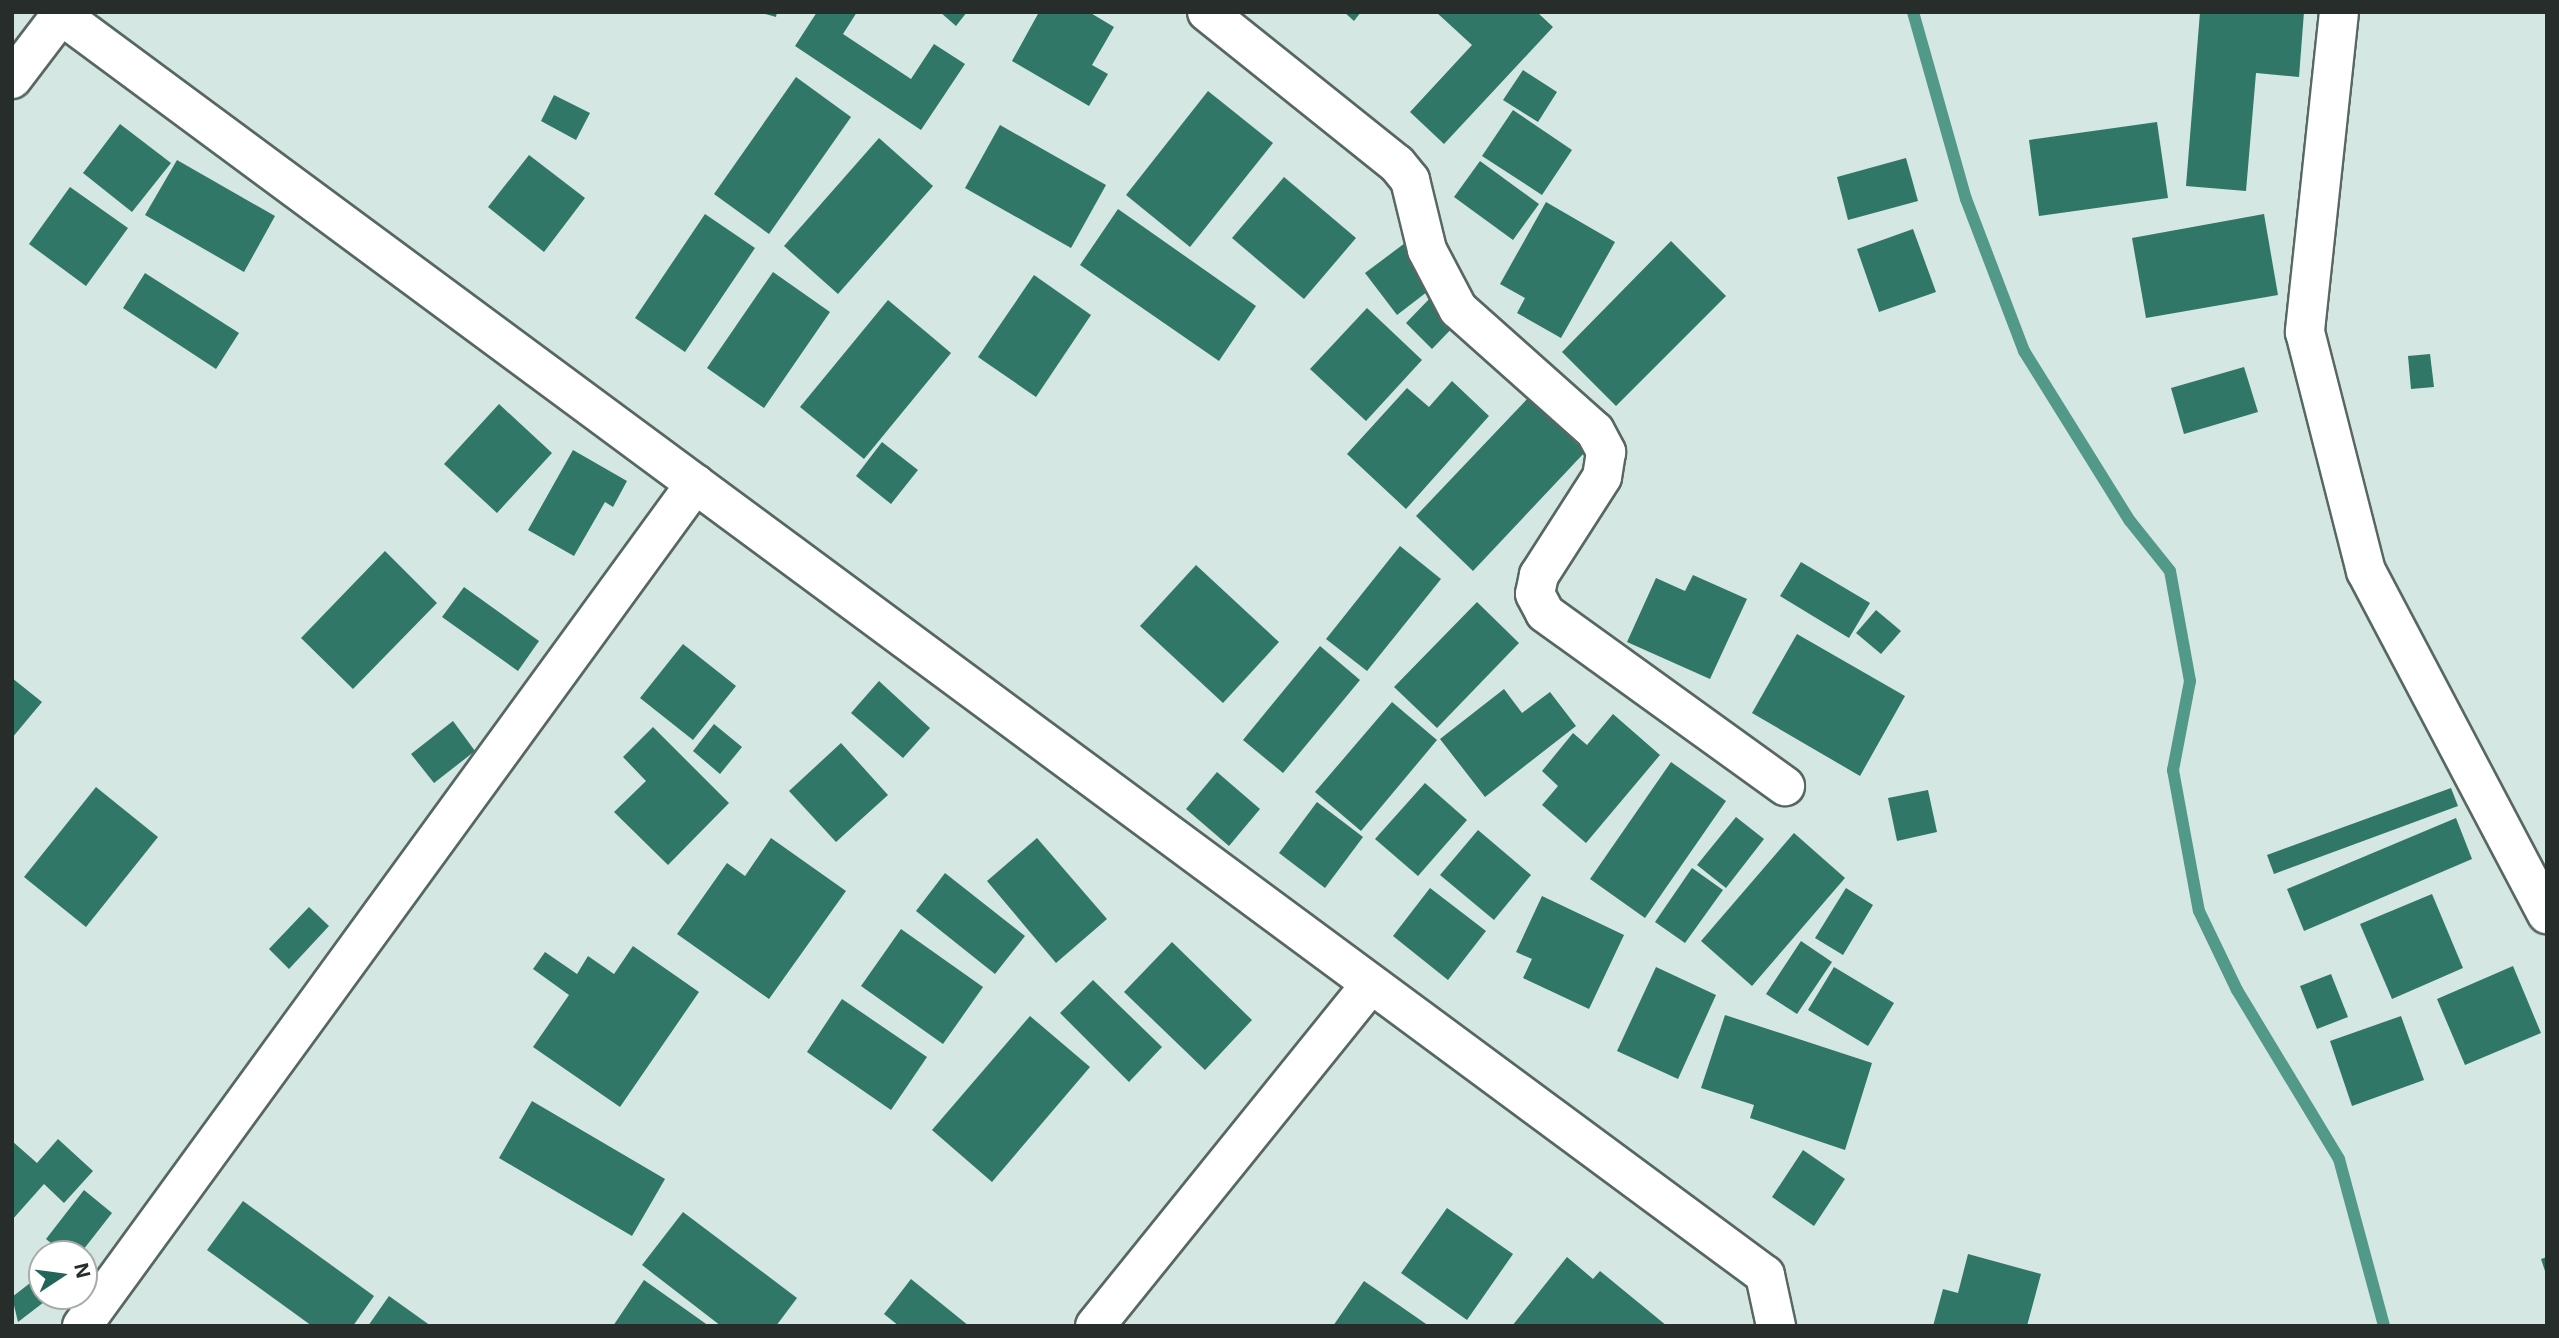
<!DOCTYPE html>
<html>
<head>
<meta charset="utf-8">
<style>
  body { margin:0 }
  #map { position:relative; width:2559px; height:1338px; overflow:hidden; background:#d5e7e2; font-family:Inter,sans-serif }
  div>[style] { position:absolute }
  [style*='--x'] { left:calc(var(--x)*1px); top:calc(var(--y)*1px); width:calc(var(--w)*1px); rotate:calc(var(--a)*1deg) }
  .stream>* { height:12px; margin:-6px; padding:0 6px; transform-origin:6px; border-radius:6px; background:#539989 }
  .building>* { inset:0; background:#307768 }
  .roads { filter:drop-shadow(2px 0 #576762) drop-shadow(-2px 0 #576762) drop-shadow(0 2px #576762) drop-shadow(0 -2px #576762) }
  .minor>* { height:38px; margin:-19px; padding:0 19px; transform-origin:19px; border-radius:19px; background:#fff }
  span { translate:-50% -50%; white-space:nowrap; text-align:center; line-height:1.15; -webkit-text-stroke:7px #fff; paint-order:stroke }
  .frame { position:absolute; inset:0; border:14px solid #272d2b; pointer-events:none }
  .north { position:absolute; left:28px; top:1240px; width:70px; height:70px; box-sizing:border-box; background:#fff; border:2px solid #a9abaa; border-radius:50%; rotate:77deg; font-size:19px; font-weight:700; line-height:28px; text-align:center; color:#272d2b }
  .north::after { content:''; display:block; margin:auto; width:24px; height:32px; background:#216658; clip-path:polygon(50% 0,100% 100%,50% 72%,0 100%) }
</style>
</head>
<body>
<div id="map">
  <div class="stream">
    <div style="--x:1913;--y:12;--w:194;--a:74.2"></div>
    <div style="--x:1966;--y:199;--w:163;--a:69.1"></div>
    <div style="--x:2024;--y:351;--w:200;--a:58.1"></div>
    <div style="--x:2130;--y:521;--w:64;--a:51.3"></div>
    <div style="--x:2170;--y:571;--w:112;--a:79.7"></div>
    <div style="--x:2190;--y:681;--w:91;--a:100.8"></div>
    <div style="--x:2173;--y:770;--w:143;--a:79.6"></div>
    <div style="--x:2199;--y:911;--w:88;--a:64.3"></div>
    <div style="--x:2237;--y:990;--w:197;--a:58.9"></div>
    <div style="--x:2339;--y:1159;--w:173;--a:74.9"></div>
  </div>
  <div class="building">
    <div style="clip-path:polygon(759px 12px,777px 12px,776px 17px)"></div>
    <div style="clip-path:polygon(817px 12px,857px 12px,843px 34px,911px 79px,934px 44px,965px 64px,921px 130px,795px 46px)"></div>
    <div style="clip-path:polygon(940px 12px,967px 12px,956px 26px)"></div>
    <div style="clip-path:polygon(1039px 12px,1089px 12px,1114px 27px,1092px 65px,1108px 74px,1089px 106px,1012px 61px)"></div>
    <div style="clip-path:polygon(1344px 12px,1361px 12px,1354px 21px)"></div>
    <div style="clip-path:polygon(1436px 12px,1537px 12px,1553px 27px,1444px 144px,1410px 112px,1472px 45px)"></div>
    <div style="clip-path:polygon(2200px 12px,2304px 12px,2299px 77px,2256px 73px,2246px 191px,2186px 186px)"></div>
    <div style="clip-path:polygon(1523px 70px,1557px 92px,1538px 122px,1503px 100px)"></div>
    <div style="clip-path:polygon(796px 77px,851px 117px,769px 234px,714px 194px)"></div>
    <div style="clip-path:polygon(1208px 91px,1273px 143px,1190px 247px,1126px 195px)"></div>
    <div style="clip-path:polygon(554px 95px,590px 113px,576px 140px,541px 121px)"></div>
    <div style="clip-path:polygon(1513px 110px,1572px 150px,1542px 195px,1482px 156px)"></div>
    <div style="clip-path:polygon(2157px 122px,2168px 198px,2039px 216px,2029px 140px)"></div>
    <div style="clip-path:polygon(120px 124px,171px 163px,132px 212px,83px 173px)"></div>
    <div style="clip-path:polygon(1000px 125px,1106px 185px,1071px 248px,965px 188px)"></div>
    <div style="clip-path:polygon(879px 138px,933px 186px,838px 294px,784px 246px)"></div>
    <div style="clip-path:polygon(529px 155px,585px 198px,544px 252px,488px 207px)"></div>
    <div style="clip-path:polygon(1906px 158px,1918px 201px,1848px 220px,1837px 177px)"></div>
    <div style="clip-path:polygon(177px 160px,275px 216px,244px 272px,145px 215px)"></div>
    <div style="clip-path:polygon(1480px 161px,1539px 204px,1513px 240px,1454px 197px)"></div>
    <div style="clip-path:polygon(1284px 177px,1356px 238px,1304px 299px,1232px 238px)"></div>
    <div style="clip-path:polygon(70px 187px,128px 228px,86px 286px,29px 244px)"></div>
    <div style="clip-path:polygon(1546px 202px,1615px 242px,1561px 338px,1517px 313px,1525px 298px,1500px 284px)"></div>
    <div style="clip-path:polygon(1118px 209px,1256px 306px,1219px 361px,1080px 265px)"></div>
    <div style="clip-path:polygon(705px 214px,755px 248px,685px 352px,635px 318px)"></div>
    <div style="clip-path:polygon(2264px 214px,2278px 295px,2146px 318px,2132px 238px)"></div>
    <div style="clip-path:polygon(1913px 229px,1936px 292px,1879px 312px,1857px 249px)"></div>
    <div style="clip-path:polygon(1671px 241px,1726px 296px,1616px 406px,1562px 352px)"></div>
    <div style="clip-path:polygon(1405px 243px,1436px 285px,1397px 315px,1365px 273px)"></div>
    <div style="clip-path:polygon(773px 272px,830px 312px,764px 408px,707px 368px)"></div>
    <div style="clip-path:polygon(145px 273px,239px 333px,216px 369px,123px 308px)"></div>
    <div style="clip-path:polygon(1034px 275px,1091px 315px,1036px 397px,978px 357px)"></div>
    <div style="clip-path:polygon(1434px 294px,1460px 320px,1432px 349px,1406px 323px)"></div>
    <div style="clip-path:polygon(888px 300px,951px 353px,864px 459px,800px 407px)"></div>
    <div style="clip-path:polygon(1367px 308px,1422px 360px,1366px 421px,1310px 369px)"></div>
    <div style="clip-path:polygon(2430px 354px,2434px 387px,2411px 389px,2408px 356px)"></div>
    <div style="clip-path:polygon(2244px 367px,2258px 412px,2184px 434px,2171px 388px)"></div>
    <div style="clip-path:polygon(1452px 381px,1489px 416px,1406px 509px,1347px 454px,1407px 388px,1429px 407px)"></div>
    <div style="clip-path:polygon(1529px 397px,1585px 452px,1473px 571px,1416px 516px)"></div>
    <div style="clip-path:polygon(499px 404px,552px 453px,497px 513px,444px 464px)"></div>
    <div style="clip-path:polygon(882px 442px,918px 470px,891px 504px,856px 476px)"></div>
    <div style="clip-path:polygon(573px 450px,627px 481px,613px 507px,605px 502px,574px 556px,528px 530px)"></div>
    <div style="clip-path:polygon(1400px 546px,1441px 579px,1367px 671px,1326px 639px)"></div>
    <div style="clip-path:polygon(385px 551px,437px 603px,353px 689px,301px 638px)"></div>
    <div style="clip-path:polygon(1801px 562px,1870px 603px,1849px 638px,1780px 596px)"></div>
    <div style="clip-path:polygon(1196px 565px,1279px 642px,1223px 703px,1140px 626px)"></div>
    <div style="clip-path:polygon(1693px 575px,1747px 599px,1710px 679px,1627px 642px,1656px 578px,1685px 591px)"></div>
    <div style="clip-path:polygon(464px 587px,539px 641px,518px 671px,442px 617px)"></div>
    <div style="clip-path:polygon(1477px 602px,1519px 643px,1437px 728px,1394px 687px)"></div>
    <div style="clip-path:polygon(1876px 610px,1901px 631px,1881px 654px,1856px 633px)"></div>
    <div style="clip-path:polygon(1797px 634px,1905px 696px,1860px 776px,1752px 713px)"></div>
    <div style="clip-path:polygon(683px 644px,736px 686px,693px 740px,640px 698px)"></div>
    <div style="clip-path:polygon(1320px 646px,1360px 680px,1283px 773px,1243px 740px)"></div>
    <div style="clip-path:polygon(12px 678px,42px 702px,12px 738px)"></div>
    <div style="clip-path:polygon(879px 681px,930px 728px,903px 758px,851px 713px)"></div>
    <div style="clip-path:polygon(1504px 689px,1522px 713px,1550px 692px,1576px 726px,1485px 797px,1440px 739px)"></div>
    <div style="clip-path:polygon(1392px 702px,1437px 740px,1361px 831px,1315px 792px)"></div>
    <div style="clip-path:polygon(1613px 714px,1660px 755px,1586px 843px,1542px 805px,1558px 786px,1542px 771px,1573px 733px,1587px 745px)"></div>
    <div style="clip-path:polygon(453px 721px,475px 751px,434px 783px,411px 754px)"></div>
    <div style="clip-path:polygon(714px 724px,742px 747px,720px 774px,693px 751px)"></div>
    <div style="clip-path:polygon(653px 727px,729px 803px,668px 865px,614px 812px,646px 781px,623px 757px)"></div>
    <div style="clip-path:polygon(841px 743px,888px 795px,836px 842px,789px 791px)"></div>
    <div style="clip-path:polygon(1671px 762px,1726px 801px,1645px 918px,1590px 879px)"></div>
    <div style="clip-path:polygon(1217px 772px,1260px 809px,1229px 846px,1186px 809px)"></div>
    <div style="clip-path:polygon(1425px 783px,1467px 820px,1418px 876px,1375px 839px)"></div>
    <div style="clip-path:polygon(96px 787px,158px 837px,86px 927px,24px 877px)"></div>
    <div style="clip-path:polygon(2451px 788px,2458px 806px,2274px 874px,2267px 855px)"></div>
    <div style="clip-path:polygon(1928px 790px,1937px 832px,1897px 841px,1888px 798px)"></div>
    <div style="clip-path:polygon(1317px 802px,1363px 837px,1325px 888px,1279px 853px)"></div>
    <div style="clip-path:polygon(1736px 817px,1764px 839px,1726px 888px,1697px 865px)"></div>
    <div style="clip-path:polygon(2456px 818px,2472px 859px,2304px 931px,2287px 889px)"></div>
    <div style="clip-path:polygon(1478px 830px,1531px 875px,1494px 920px,1440px 875px)"></div>
    <div style="clip-path:polygon(1794px 833px,1845px 878px,1752px 986px,1701px 941px)"></div>
    <div style="clip-path:polygon(771px 838px,846px 891px,769px 999px,677px 934px,727px 863px,745px 876px)"></div>
    <div style="clip-path:polygon(1037px 838px,1107px 919px,1056px 963px,987px 881px)"></div>
    <div style="clip-path:polygon(1692px 868px,1723px 890px,1685px 943px,1655px 922px)"></div>
    <div style="clip-path:polygon(945px 873px,1025px 936px,995px 974px,916px 911px)"></div>
    <div style="clip-path:polygon(1430px 888px,1486px 931px,1448px 980px,1393px 936px)"></div>
    <div style="clip-path:polygon(1846px 888px,1873px 905px,1843px 955px,1815px 938px)"></div>
    <div style="clip-path:polygon(2432px 894px,2463px 968px,2392px 999px,2360px 924px)"></div>
    <div style="clip-path:polygon(1542px 896px,1624px 935px,1589px 1009px,1523px 978px,1532px 959px,1516px 952px)"></div>
    <div style="clip-path:polygon(309px 907px,329px 926px,289px 969px,269px 949px)"></div>
    <div style="clip-path:polygon(901px 929px,983px 987px,943px 1044px,861px 986px)"></div>
    <div style="clip-path:polygon(1801px 941px,1832px 962px,1797px 1014px,1766px 994px)"></div>
    <div style="clip-path:polygon(1172px 942px,1252px 1020px,1205px 1070px,1124px 992px)"></div>
    <div style="clip-path:polygon(633px 946px,699px 992px,620px 1107px,533px 1047px,569px 995px,533px 969px,545px 952px,577px 974px,588px 956px,614px 974px)"></div>
    <div style="clip-path:polygon(2513px 966px,2541px 1033px,2465px 1065px,2437px 999px)"></div>
    <div style="clip-path:polygon(1656px 967px,1716px 995px,1678px 1079px,1617px 1051px)"></div>
    <div style="clip-path:polygon(1834px 967px,1894px 1003px,1868px 1046px,1808px 1010px)"></div>
    <div style="clip-path:polygon(2331px 974px,2348px 1017px,2317px 1029px,2300px 986px)"></div>
    <div style="clip-path:polygon(1093px 980px,1162px 1047px,1129px 1082px,1060px 1013px)"></div>
    <div style="clip-path:polygon(842px 999px,927px 1057px,891px 1110px,807px 1052px)"></div>
    <div style="clip-path:polygon(1725px 1015px,1872px 1063px,1845px 1150px,1750px 1118px,1754px 1105px,1701px 1088px)"></div>
    <div style="clip-path:polygon(1030px 1016px,1090px 1067px,992px 1182px,932px 1130px)"></div>
    <div style="clip-path:polygon(2401px 1016px,2424px 1080px,2352px 1106px,2330px 1041px)"></div>
    <div style="clip-path:polygon(532px 1101px,665px 1179px,632px 1236px,499px 1158px)"></div>
    <div style="clip-path:polygon(58px 1139px,93px 1171px,64px 1203px,44px 1184px,12px 1220px,12px 1141px,37px 1163px)"></div>
    <div style="clip-path:polygon(1803px 1150px,1845px 1179px,1814px 1226px,1772px 1197px)"></div>
    <div style="clip-path:polygon(84px 1190px,112px 1213px,80px 1254px,64px 1254px,46px 1239px)"></div>
    <div style="clip-path:polygon(243px 1201px,374px 1296px,353px 1326px,312px 1326px,207px 1250px)"></div>
    <div style="clip-path:polygon(1447px 1208px,1513px 1254px,1467px 1320px,1401px 1273px)"></div>
    <div style="clip-path:polygon(683px 1212px,797px 1298px,776px 1326px,721px 1326px,642px 1265px)"></div>
    <div style="clip-path:polygon(1968px 1254px,2041px 1274px,2027px 1326px,1933px 1326px,1943px 1289px,1958px 1293px)"></div>
    <div style="clip-path:polygon(1567px 1257px,1593px 1279px,1600px 1271px,1667px 1326px,1512px 1326px)"></div>
    <div style="clip-path:polygon(2547px 1257px,2547px 1274px,2546px 1274px,2541px 1259px)"></div>
    <div style="clip-path:polygon(911px 1279px,969px 1326px,899px 1326px,884px 1314px)"></div>
    <div style="clip-path:polygon(34px 1280px,48px 1299px,18px 1322px,12px 1297px)"></div>
    <div style="clip-path:polygon(644px 1280px,709px 1326px,613px 1326px)"></div>
    <div style="clip-path:polygon(1364px 1281px,1429px 1326px,1333px 1326px)"></div>
    <div style="clip-path:polygon(389px 1296px,431px 1326px,368px 1326px)"></div>
  </div>
  <div class="roads">
    <div class="minor">
      <div style="--x:1207;--y:12;--w:243;--a:38.7"></div>
      <div style="--x:1397;--y:164;--w:21;--a:51"></div>
      <div style="--x:1410;--y:180;--w:72;--a:76.3"></div>
      <div style="--x:1427;--y:250;--w:67;--a:62.3"></div>
      <div style="--x:1458;--y:309;--w:183;--a:41.7"></div>
      <div style="--x:1595;--y:431;--w:24;--a:62"></div>
      <div style="--x:1606;--y:452;--w:25;--a:99"></div>
      <div style="--x:1602;--y:477;--w:117;--a:122.7"></div>
      <div style="--x:1539;--y:575;--w:19;--a:102"></div>
      <div style="--x:1535;--y:594;--w:21;--a:62"></div>
      <div style="--x:1545;--y:613;--w:296;--a:35.8"></div>
      <div style="--x:2339;--y:12;--w:322;--a:96.1"></div>
      <div style="--x:2305;--y:332;--w:247;--a:75.7"></div>
      <div style="--x:2366;--y:571;--w:388;--a:62.2"></div>
      <div style="--x:61;--y:15;--w:2119;--a:36.48"></div>
      <div style="--x:1765;--y:1275;--w:52;--a:77.8"></div>
      <div style="--x:12;--y:79;--w:84;--a:-52.7"></div>
      <div style="--x:82;--y:1326;--w:1042;--a:-53.94"></div>
      <div style="--x:1095;--y:1326;--w:437;--a:-51.1"></div>
    </div>
  </div>
  <div class="frame"></div>
  <div class="north">N</div>
</div>
</body>
</html>
